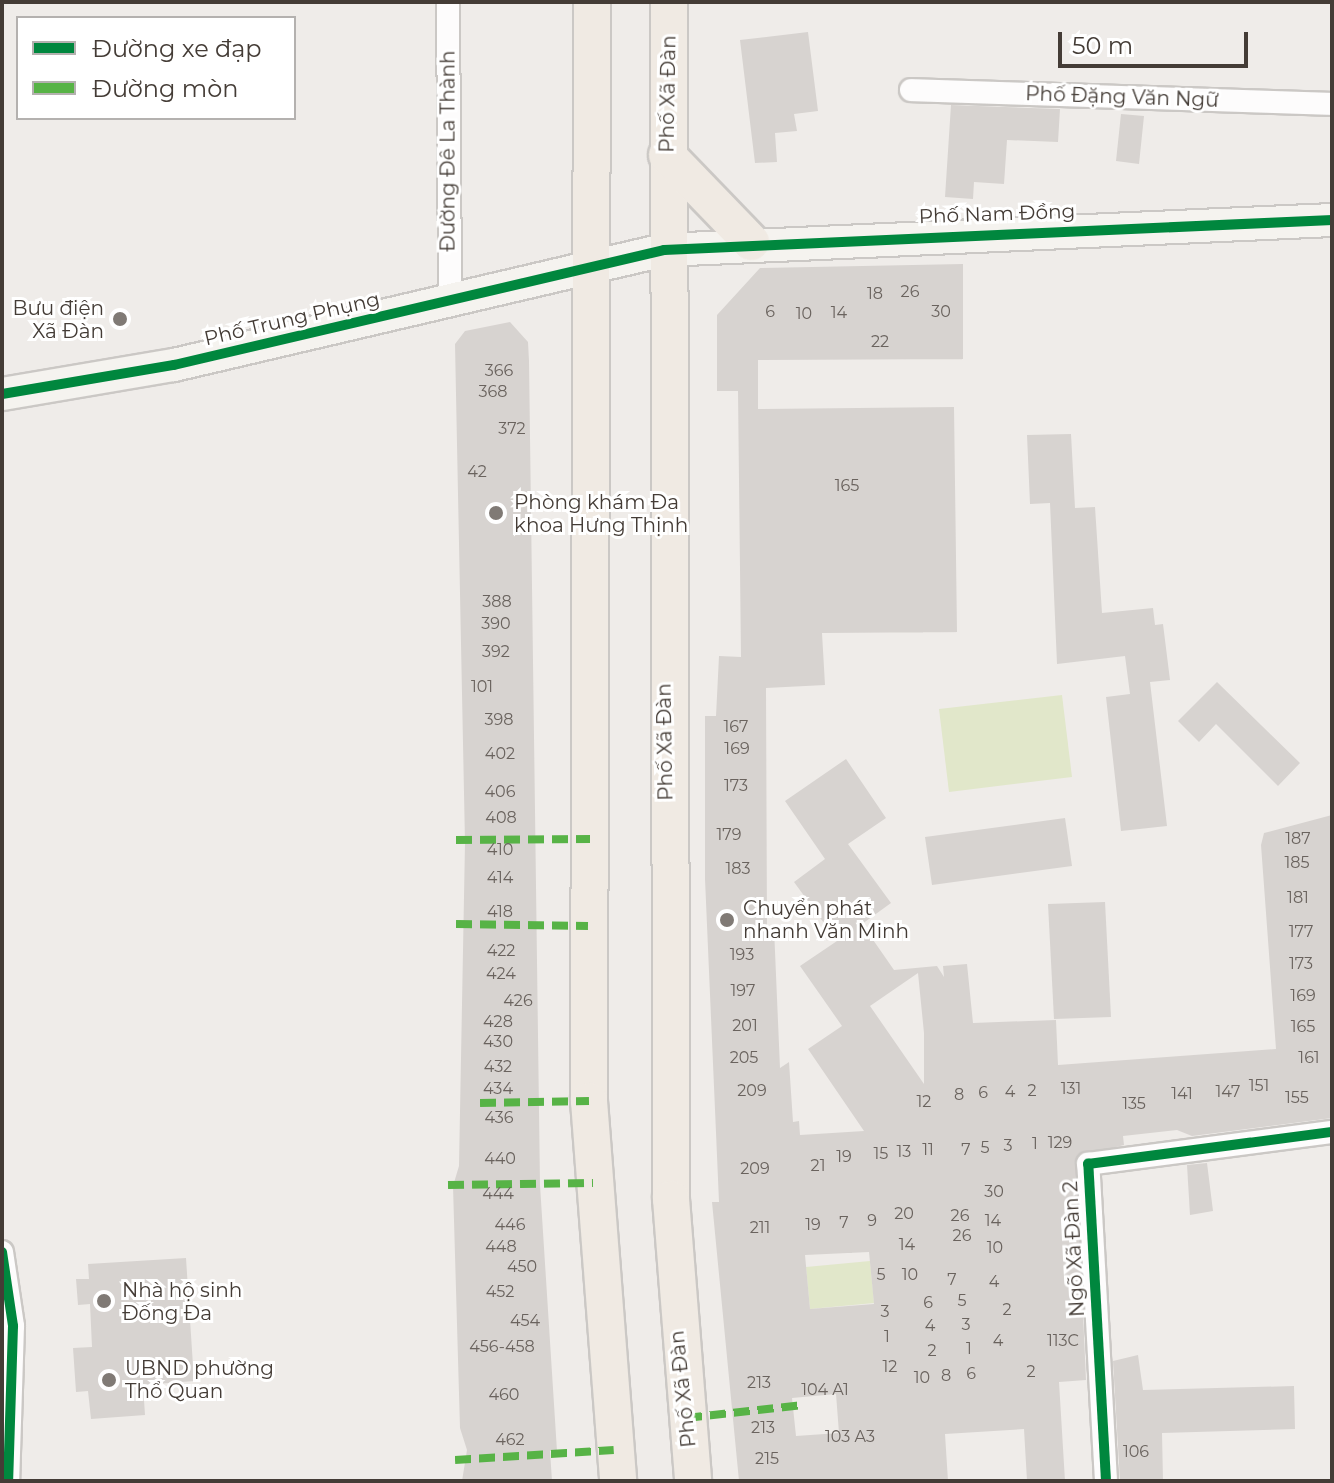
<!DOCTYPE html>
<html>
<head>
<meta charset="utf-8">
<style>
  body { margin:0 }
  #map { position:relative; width:1334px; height:1483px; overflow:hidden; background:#efece9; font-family:Montserrat,sans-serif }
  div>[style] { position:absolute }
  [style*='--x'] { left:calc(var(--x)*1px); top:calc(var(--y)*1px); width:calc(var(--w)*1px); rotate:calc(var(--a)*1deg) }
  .green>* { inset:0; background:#e1e7ca }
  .building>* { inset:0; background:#d7d3d0 }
  .roads { filter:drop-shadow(2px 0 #cbc8c5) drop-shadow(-2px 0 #cbc8c5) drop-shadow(0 2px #cbc8c5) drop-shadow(0 -2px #cbc8c5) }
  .street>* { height:22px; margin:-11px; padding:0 11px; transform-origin:11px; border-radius:11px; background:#fdfcfc }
  .secondary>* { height:32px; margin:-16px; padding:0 16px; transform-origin:16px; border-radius:16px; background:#f5f3ef }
  .primary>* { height:36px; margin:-18px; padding:0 18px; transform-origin:18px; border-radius:18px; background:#f0eae3 }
  .quiet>* { height:8px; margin-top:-4px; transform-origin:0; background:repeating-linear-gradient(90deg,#57b346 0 16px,transparent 0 24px) }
  .cycleway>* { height:10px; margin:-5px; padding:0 5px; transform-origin:5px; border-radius:5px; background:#00873e }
  .dots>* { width:22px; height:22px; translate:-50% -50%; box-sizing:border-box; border:4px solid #fff; border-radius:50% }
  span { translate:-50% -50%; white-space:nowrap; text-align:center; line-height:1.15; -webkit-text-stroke:6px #fff; paint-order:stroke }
  .number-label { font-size:16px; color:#6a635e }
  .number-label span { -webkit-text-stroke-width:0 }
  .street-label { font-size:20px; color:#443c36 }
  .poi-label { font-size:20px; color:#443c36 }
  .right { translate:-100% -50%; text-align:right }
  .left { translate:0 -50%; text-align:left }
  .frame { position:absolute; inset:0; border:4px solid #443c36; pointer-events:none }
  .legend { position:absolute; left:16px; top:16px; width:280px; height:104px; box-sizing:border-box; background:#fff; border:2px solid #b4b1af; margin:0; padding:10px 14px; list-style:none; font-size:24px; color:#443c36 }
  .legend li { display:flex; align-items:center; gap:16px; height:40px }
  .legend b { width:40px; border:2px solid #b4b1af }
  .scale { position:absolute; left:1058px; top:32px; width:190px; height:36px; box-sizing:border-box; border:4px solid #443c36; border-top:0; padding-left:10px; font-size:24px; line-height:28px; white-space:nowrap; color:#443c36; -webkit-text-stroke:6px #fff; paint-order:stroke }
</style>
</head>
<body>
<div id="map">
  <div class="green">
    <div style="clip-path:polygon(1062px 695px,1072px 777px,949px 792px,939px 709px)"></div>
    <div style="clip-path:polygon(870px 1261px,874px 1303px,810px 1309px,806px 1267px)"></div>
  </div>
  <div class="building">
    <div style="clip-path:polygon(808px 32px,818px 111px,794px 114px,797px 131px,775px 133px,777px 162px,755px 163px,740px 40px)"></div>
    <div style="clip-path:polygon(951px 105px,1060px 109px,1058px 142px,1007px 140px,1004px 184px,974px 182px,973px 199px,945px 197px)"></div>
    <div style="clip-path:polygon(1121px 114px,1144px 116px,1139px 164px,1116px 161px)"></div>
    <div style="clip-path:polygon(evenodd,963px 264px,963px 359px,758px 360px,758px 409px,954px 407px,957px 632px,822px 633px,825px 685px,766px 688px,767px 928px,774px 928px,780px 1068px,789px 1062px,793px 1122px,799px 1121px,800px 1135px,864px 1131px,808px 1049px,842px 1026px,800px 966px,837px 941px,794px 882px,825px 859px,785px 801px,846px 759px,886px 818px,848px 844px,891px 903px,862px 924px,894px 970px,937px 966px,944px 977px,943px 966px,967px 964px,973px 1023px,1056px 1020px,1058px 1065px,1276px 1049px,1261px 845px,1264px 833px,1332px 815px,1332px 1118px,1192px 1136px,1177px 1130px,1123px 1136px,1124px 1145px,1076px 1157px,1086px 1380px,1059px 1382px,1065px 1481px,1027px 1481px,1024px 1429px,945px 1434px,948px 1481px,739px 1481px,712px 1202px,719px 1202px,705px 879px,705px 716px,716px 716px,719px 656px,741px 657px,738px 391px,717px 391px,717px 315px,760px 268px,963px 264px,918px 973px,924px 1033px,924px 1084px,870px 1006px,918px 973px,963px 264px,869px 1252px,874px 1304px,810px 1309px,805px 1255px,869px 1252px,963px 264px,836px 1394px,839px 1433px,796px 1436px,792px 1398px,836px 1394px)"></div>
    <div style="clip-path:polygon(510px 322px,528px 342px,529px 361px,540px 1185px,557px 1451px,550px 1451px,552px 1481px,462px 1481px,467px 1450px,460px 1428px,453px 1186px,459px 1166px,465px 843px,455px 344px,465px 331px)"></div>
    <div style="clip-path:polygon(1071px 434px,1075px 508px,1095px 507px,1102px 613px,1153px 608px,1155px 625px,1163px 624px,1170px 680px,1150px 682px,1167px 826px,1121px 831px,1106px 697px,1130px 694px,1125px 656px,1057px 664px,1050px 503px,1030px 504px,1027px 435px)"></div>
    <div style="clip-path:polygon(1217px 682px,1300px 763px,1278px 786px,1216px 724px,1199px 742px,1178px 721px)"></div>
    <div style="clip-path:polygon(1065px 818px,1072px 866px,932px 885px,925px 837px)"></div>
    <div style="clip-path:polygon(1105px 902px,1111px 1017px,1054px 1019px,1048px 904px)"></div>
    <div style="clip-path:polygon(1207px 1163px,1213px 1211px,1190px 1215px,1187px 1165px)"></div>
    <div style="clip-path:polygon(186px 1258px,194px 1381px,143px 1385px,145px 1415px,91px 1419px,88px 1391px,76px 1392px,73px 1348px,92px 1347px,90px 1304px,78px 1305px,76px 1279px,89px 1279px,88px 1264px)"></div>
    <div style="clip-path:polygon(1138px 1355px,1143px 1390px,1294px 1386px,1295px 1429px,1162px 1433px,1163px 1481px,1120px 1481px,1113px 1361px)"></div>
  </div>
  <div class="roads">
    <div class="street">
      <div style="--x:448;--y:2;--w:297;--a:89.6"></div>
      <div style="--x:911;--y:90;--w:421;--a:1.9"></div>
      <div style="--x:2;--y:1252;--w:75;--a:81.5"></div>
      <div style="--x:13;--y:1326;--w:155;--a:91.8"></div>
      <div style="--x:1106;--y:1481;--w:318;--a:-93.2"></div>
      <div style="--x:1088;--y:1164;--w:246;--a:-7.5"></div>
    </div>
    <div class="secondary">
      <div style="--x:2;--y:394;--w:174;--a:-9.6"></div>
      <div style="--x:174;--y:365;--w:503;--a:-13.21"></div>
      <div style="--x:664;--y:250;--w:669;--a:-2.57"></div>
    </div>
    <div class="primary">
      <div style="--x:592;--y:2;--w:1099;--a:90.16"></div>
      <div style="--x:589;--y:1101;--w:381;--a:85.6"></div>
      <div style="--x:669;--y:2;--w:1197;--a:89.9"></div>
      <div style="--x:671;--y:1199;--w:283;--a:85.5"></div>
      <div style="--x:667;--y:155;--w:121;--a:46"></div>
    </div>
  </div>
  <div class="quiet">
    <div style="--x:456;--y:840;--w:134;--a:-0.4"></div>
    <div style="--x:456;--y:924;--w:132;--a:0.9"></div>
    <div style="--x:480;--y:1103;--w:109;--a:-1.1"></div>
    <div style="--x:448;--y:1185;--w:145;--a:-0.8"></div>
    <div style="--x:686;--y:1418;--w:118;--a:-6.3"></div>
    <div style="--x:455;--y:1460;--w:159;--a:-3.6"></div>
  </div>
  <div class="cycleway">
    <div style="--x:2;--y:394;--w:174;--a:-9.6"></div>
    <div style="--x:174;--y:365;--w:503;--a:-13.21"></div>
    <div style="--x:664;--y:250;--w:669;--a:-2.57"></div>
    <div style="--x:2;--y:1252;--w:75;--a:81.5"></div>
    <div style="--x:13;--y:1326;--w:155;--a:91.8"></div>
    <div style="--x:1106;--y:1481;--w:318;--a:-93.2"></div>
    <div style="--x:1088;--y:1164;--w:246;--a:-7.5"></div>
  </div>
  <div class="dots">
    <div style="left:120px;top:319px;background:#807a75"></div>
    <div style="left:496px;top:513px;background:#807a75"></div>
    <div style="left:727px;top:920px;background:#807a75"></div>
    <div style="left:104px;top:1301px;background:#807a75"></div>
    <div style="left:109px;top:1380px;background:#807a75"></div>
  </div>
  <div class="number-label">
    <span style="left:910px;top:292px">26</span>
    <span style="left:875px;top:294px">18</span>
    <span style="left:770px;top:312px">6</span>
    <span style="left:941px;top:312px">30</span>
    <span style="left:839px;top:313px">14</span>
    <span style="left:804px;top:314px">10</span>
    <span style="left:880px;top:342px">22</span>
    <span style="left:499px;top:371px">366</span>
    <span style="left:493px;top:392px">368</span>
    <span style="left:512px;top:429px">372</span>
    <span style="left:477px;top:472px">42</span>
    <span style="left:847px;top:486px">165</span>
    <span style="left:497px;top:602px">388</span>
    <span style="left:496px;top:624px">390</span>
    <span style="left:496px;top:652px">392</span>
    <span style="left:482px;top:687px">101</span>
    <span style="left:499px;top:720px">398</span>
    <span style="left:736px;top:727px">167</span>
    <span style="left:737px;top:749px">169</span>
    <span style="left:500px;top:754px">402</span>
    <span style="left:736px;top:786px">173</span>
    <span style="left:500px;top:792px">406</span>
    <span style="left:501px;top:818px">408</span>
    <span style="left:729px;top:835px">179</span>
    <span style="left:1298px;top:839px">187</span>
    <span style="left:500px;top:850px">410</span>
    <span style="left:1297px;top:863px">185</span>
    <span style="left:738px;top:869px">183</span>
    <span style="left:500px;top:878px">414</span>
    <span style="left:1298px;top:898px">181</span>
    <span style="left:500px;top:912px">418</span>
    <span style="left:1301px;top:932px">177</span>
    <span style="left:501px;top:951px">422</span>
    <span style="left:742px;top:955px">193</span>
    <span style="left:1301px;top:964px">173</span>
    <span style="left:501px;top:974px">424</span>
    <span style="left:743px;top:991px">197</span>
    <span style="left:1303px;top:996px">169</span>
    <span style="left:518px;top:1001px">426</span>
    <span style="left:498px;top:1022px">428</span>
    <span style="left:745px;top:1026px">201</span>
    <span style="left:1303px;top:1027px">165</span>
    <span style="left:498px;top:1042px">430</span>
    <span style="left:744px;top:1058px">205</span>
    <span style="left:1309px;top:1058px">161</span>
    <span style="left:498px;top:1067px">432</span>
    <span style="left:1259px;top:1086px">151</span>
    <span style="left:498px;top:1089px">434</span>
    <span style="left:1071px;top:1089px">131</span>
    <span style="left:752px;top:1091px">209</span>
    <span style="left:1032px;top:1091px">2</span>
    <span style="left:1010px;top:1092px">4</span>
    <span style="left:1228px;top:1092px">147</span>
    <span style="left:983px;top:1093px">6</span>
    <span style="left:1182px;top:1094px">141</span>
    <span style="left:959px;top:1095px">8</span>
    <span style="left:1297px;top:1098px">155</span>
    <span style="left:924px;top:1102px">12</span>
    <span style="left:1134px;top:1104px">135</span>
    <span style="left:499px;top:1118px">436</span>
    <span style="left:1060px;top:1143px">129</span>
    <span style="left:1035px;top:1144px">1</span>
    <span style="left:1008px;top:1146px">3</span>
    <span style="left:985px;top:1148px">5</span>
    <span style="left:928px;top:1150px">11</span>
    <span style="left:966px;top:1150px">7</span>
    <span style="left:904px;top:1152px">13</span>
    <span style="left:881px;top:1154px">15</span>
    <span style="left:844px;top:1157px">19</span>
    <span style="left:500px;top:1159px">440</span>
    <span style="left:818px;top:1166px">21</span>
    <span style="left:755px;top:1169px">209</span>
    <span style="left:994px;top:1192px">30</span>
    <span style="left:498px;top:1194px">444</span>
    <span style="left:904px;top:1214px">20</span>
    <span style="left:960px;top:1216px">26</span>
    <span style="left:872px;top:1221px">9</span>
    <span style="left:993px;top:1221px">14</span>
    <span style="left:844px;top:1223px">7</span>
    <span style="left:510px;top:1225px">446</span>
    <span style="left:813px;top:1225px">19</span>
    <span style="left:760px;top:1228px">211</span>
    <span style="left:962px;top:1236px">26</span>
    <span style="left:907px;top:1245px">14</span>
    <span style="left:501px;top:1247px">448</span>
    <span style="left:995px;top:1248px">10</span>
    <span style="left:522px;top:1267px">450</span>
    <span style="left:881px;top:1275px">5</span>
    <span style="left:910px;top:1275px">10</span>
    <span style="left:952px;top:1280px">7</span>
    <span style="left:994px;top:1282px">4</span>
    <span style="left:500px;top:1292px">452</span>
    <span style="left:962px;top:1301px">5</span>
    <span style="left:928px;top:1303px">6</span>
    <span style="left:1007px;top:1310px">2</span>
    <span style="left:885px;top:1312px">3</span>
    <span style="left:525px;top:1321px">454</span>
    <span style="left:966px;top:1325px">3</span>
    <span style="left:930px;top:1326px">4</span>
    <span style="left:887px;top:1337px">1</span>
    <span style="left:998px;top:1341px">4</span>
    <span style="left:1063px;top:1341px">113C</span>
    <span style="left:502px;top:1347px">456-458</span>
    <span style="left:969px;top:1349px">1</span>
    <span style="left:932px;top:1351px">2</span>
    <span style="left:890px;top:1367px">12</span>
    <span style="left:1031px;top:1372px">2</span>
    <span style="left:971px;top:1374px">6</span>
    <span style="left:946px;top:1376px">8</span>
    <span style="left:922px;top:1378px">10</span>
    <span style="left:759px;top:1383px">213</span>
    <span style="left:825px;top:1390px">104 A1</span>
    <span style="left:504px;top:1395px">460</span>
    <span style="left:763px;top:1428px">213</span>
    <span style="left:850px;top:1437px">103 A3</span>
    <span style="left:510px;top:1440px">462</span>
    <span style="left:1136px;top:1452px">106</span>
    <span style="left:767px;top:1459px">215</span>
  </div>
  <div class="street-label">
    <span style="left:668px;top:94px;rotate:-89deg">Phố Xã Đàn</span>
    <span style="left:1122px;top:97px;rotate:2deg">Phố Đặng Văn Ngữ</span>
    <span style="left:448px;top:151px;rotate:-90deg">Đường Đê La Thành</span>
    <span style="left:997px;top:214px;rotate:-2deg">Phố Nam Đồng</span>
    <span style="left:292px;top:319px;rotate:-13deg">Phố Trung Phụng</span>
    <span style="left:665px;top:742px;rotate:-91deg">Phố Xã Đàn</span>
    <span style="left:1074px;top:1249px;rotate:-93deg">Ngõ Xã Đàn 2</span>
    <span style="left:683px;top:1389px;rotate:-96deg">Phố Xã Đàn</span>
  </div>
  <div class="poi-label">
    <span class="right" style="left:104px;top:320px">Bưu điện<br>Xã Đàn</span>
    <span class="left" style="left:514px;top:514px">Phòng khám Đa<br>khoa Hưng Thịnh</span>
    <span class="left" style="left:743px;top:920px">Chuyển phát<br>nhanh Văn Minh</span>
    <span class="left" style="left:122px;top:1302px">Nhà hộ sinh<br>Đống Đa</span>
    <span class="left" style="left:125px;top:1380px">UBND phường<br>Thổ Quan</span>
  </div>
  <div class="frame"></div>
  <ul class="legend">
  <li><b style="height:10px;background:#00873e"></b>Đường xe đạp</li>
  <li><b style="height:10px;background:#57b346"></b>Đường mòn</li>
  </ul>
  <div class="scale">50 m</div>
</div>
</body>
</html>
